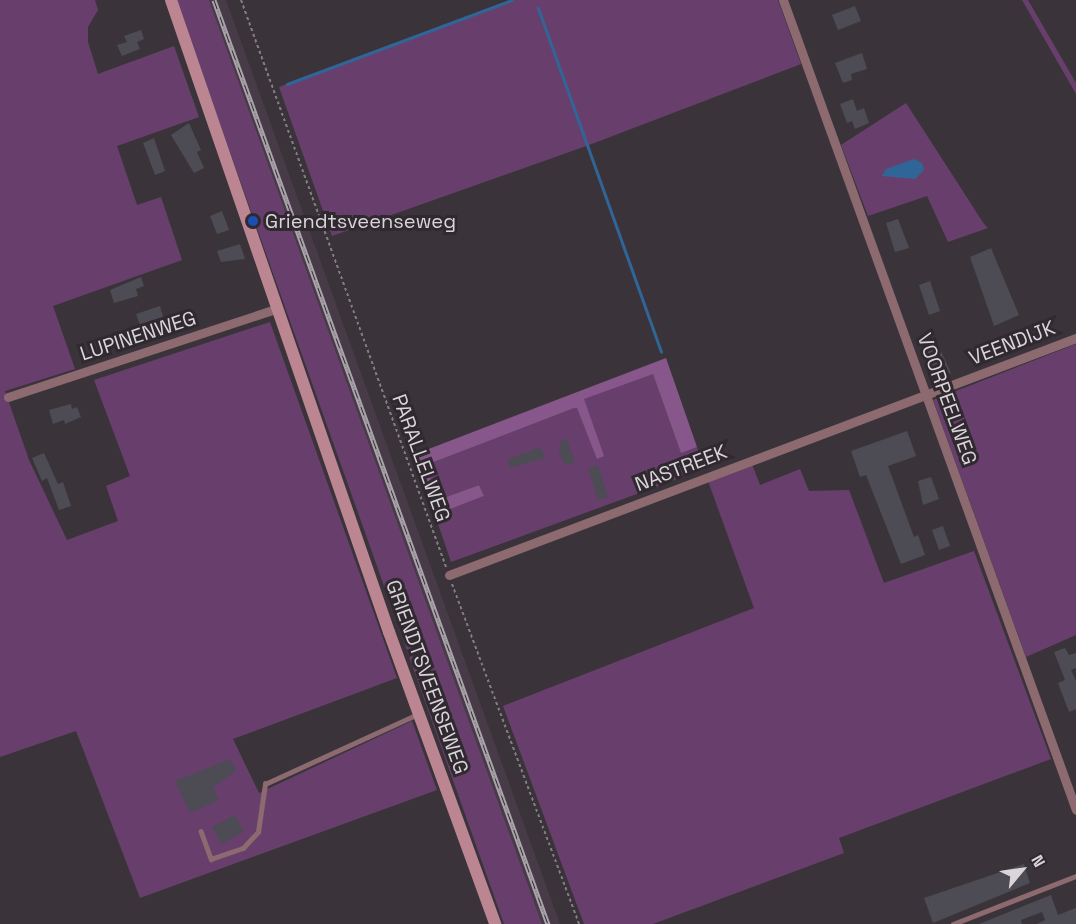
<!DOCTYPE html>
<html>
<head>
<meta charset="utf-8">
<style>
  body { margin:0 }
  #map { position:relative; width:1076px; height:924px; overflow:hidden; background:#3a343a; font-family:"Space Grotesk",sans-serif }
  div>[style] { position:absolute }
  [style*='--x'] { left:calc(var(--x)*1px); top:calc(var(--y)*1px); width:calc(var(--w)*1px); rotate:calc(var(--a)*1deg) }
  .built>* { inset:0; background:#463b46 }
  .green>* { inset:0; background:#683f6c }
  .forest>* { inset:0; background:#87578b }
  .water>* { inset:0; background:#306597 }
  .stream>* { height:3px; margin:-1.5px; padding:0 1.5px; transform-origin:1.5px; border-radius:1.5px; background:#306597 }
  .building>* { inset:0; background:#4d4b53 }
  .path>* { height:2px; margin-top:-1px; transform-origin:0; background:repeating-linear-gradient(90deg,#837e83 0 3px,transparent 0 6px) }
  .lane>* { height:4.5px; margin:-2.25px; padding:0 2.25px; transform-origin:2.25px; border-radius:2.25px; background:#8c6a70 }
  .street>* { height:9px; margin:-4.5px; padding:0 4.5px; transform-origin:4.5px; border-radius:4.5px; background:#8c6a70 }
  .secondary>* { height:12px; margin:-6px; padding:0 6px; transform-origin:6px; border-radius:6px; background:#bb8691 }
  .rail>* { height:5px; margin-top:-2.5px; transform-origin:0; background:repeating-linear-gradient(90deg,#302a30 0 9px,#aaa5aa 0 18px); box-sizing:border-box; border-block:2px solid #aaa5aa }
  .dots>* { width:16px; height:16px; translate:-50% -50%; box-sizing:border-box; border:3px solid #302a30; border-radius:50% }
  span { translate:-50% -50%; white-space:nowrap; text-align:center; line-height:1.15; -webkit-text-stroke:6px #302a30; paint-order:stroke }
  .poi-label { font-size:20px; color:#d9d5d9 }
  .left { translate:0 -50%; text-align:left }
  .street-label { font-size:20px; color:#d9d5d9 }
  .north { position:absolute; left:992px; top:840px; width:60px; height:60px; -webkit-text-stroke:4px #302a30; paint-order:stroke; rotate:61deg; font-size:16px; font-weight:700; line-height:24px; text-align:center; color:#d9d5d9 }
  .north::after { content:''; display:block; margin:auto; width:21px; height:27px; background:#d9d5d9; clip-path:polygon(50% 0,100% 100%,50% 72%,0 100%) }
</style>
</head>
<body>
<div id="map">
  <div class="built">
    <div style="clip-path:polygon(209px 0,226px 0,560px 924px,542px 924px)"></div>
  </div>
  <div class="green">
    <div style="clip-path:polygon(0 0,95px 0,98px 10px,88px 27px,88px 42px,98px 74px,174px 46px,199px 117px,117px 146px,137px 205px,161px 197px,182px 260px,53px 306px,75px 369px,5px 391px,29px 460px,67px 540px,118px 521px,106px 486px,130px 476px,94px 380px,270px 322px,397px 678px,233px 739px,259px 793px,412px 721px,437px 790px,140px 898px,76px 731px,0 757px)"></div>
    <div style="clip-path:polygon(176px 0,209px 0,542px 924px,504px 924px)"></div>
    <div style="clip-path:polygon(511px 0,778px 0,801px 64px,589px 145px,332px 236px,279px 87px)"></div>
    <div style="clip-path:polygon(1022px 0,1028px 0,1076px 83px,1076px 94px)"></div>
    <div style="clip-path:polygon(906px 103px,984px 224px,988px 228px,948px 242px,927px 196px,868px 216px,841px 145px)"></div>
    <div style="clip-path:polygon(1076px 344px,1076px 635px,1026px 657px,933px 400px)"></div>
    <div style="clip-path:polygon(653px 373px,681px 452px,697px 447px,705px 469px,451px 562px,435px 515px,484px 496px,479px 485px,438px 500px,426px 465px,573px 408px,577px 408px,598px 459px,583px 399px)"></div>
    <div style="clip-path:polygon(752px 464px,760px 485px,800px 469px,809px 491px,849px 490px,884px 583px,974px 551px,1051px 759px,839px 838px,844px 853px,653px 924px,584px 924px,503px 706px,754px 608px,708px 481px)"></div>
  </div>
  <div class="forest">
    <div style="clip-path:polygon(666px 358px,697px 447px,681px 453px,653px 374px,584px 399px,604px 456px,597px 459px,577px 408px,574px 408px,426px 465px,438px 500px,479px 485px,484px 496px,435px 515px,413px 455px)"></div>
  </div>
  <div class="water">
    <div style="clip-path:polygon(914px 159px,922px 163px,924px 170px,915px 179px,882px 176px,886px 169px)"></div>
  </div>
  <div class="stream">
    <div style="--x:538;--y:8;--w:365;--a:70.3"></div>
    <div style="--x:287;--y:84;--w:240;--a:-20.5"></div>
  </div>
  <div class="building">
    <div style="clip-path:polygon(855px 6px,861px 21px,838px 30px,832px 15px)"></div>
    <div style="clip-path:polygon(141px 30px,144px 39px,137px 42px,140px 49px,122px 56px,117px 45px,127px 42px,124px 36px)"></div>
    <div style="clip-path:polygon(862px 53px,867px 69px,851px 74px,852px 80px,843px 83px,835px 63px)"></div>
    <div style="clip-path:polygon(853px 99px,857px 111px,864px 108px,869px 123px,855px 129px,852px 121px,847px 123px,840px 104px)"></div>
    <div style="clip-path:polygon(189px 123px,201px 150px,197px 152px,204px 168px,194px 173px,171px 135px)"></div>
    <div style="clip-path:polygon(154px 138px,165px 171px,155px 175px,143px 143px)"></div>
    <div style="clip-path:polygon(222px 211px,229px 230px,217px 234px,210px 216px)"></div>
    <div style="clip-path:polygon(898px 219px,909px 248px,895px 252px,886px 223px)"></div>
    <div style="clip-path:polygon(240px 244px,245px 259px,221px 262px,217px 251px)"></div>
    <div style="clip-path:polygon(991px 248px,1019px 315px,994px 326px,970px 257px)"></div>
    <div style="clip-path:polygon(141px 277px,144px 286px,136px 289px,138px 296px,114px 303px,110px 290px)"></div>
    <div style="clip-path:polygon(930px 281px,940px 311px,929px 315px,919px 285px)"></div>
    <div style="clip-path:polygon(160px 306px,164px 320px,141px 328px,136px 314px)"></div>
    <div style="clip-path:polygon(935px 338px,951px 373px,936px 379px,923px 342px)"></div>
    <div style="clip-path:polygon(71px 404px,72px 409px,77px 407px,81px 417px,65px 424px,64px 420px,53px 424px,49px 410px)"></div>
    <div style="clip-path:polygon(907px 431px,916px 456px,888px 466px,914px 537px,918px 535px,925px 555px,901px 564px,866px 475px,860px 477px,851px 451px)"></div>
    <div style="clip-path:polygon(567px 439px,575px 462px,568px 465px,564px 464px,558px 449px,561px 448px,559px 442px)"></div>
    <div style="clip-path:polygon(541px 447px,545px 458px,510px 468px,508px 459px)"></div>
    <div style="clip-path:polygon(44px 453px,58px 484px,63px 482px,71px 506px,59px 510px,47px 478px,42px 481px,32px 458px)"></div>
    <div style="clip-path:polygon(598px 465px,608px 497px,598px 500px,588px 468px)"></div>
    <div style="clip-path:polygon(931px 477px,939px 499px,923px 505px,918px 481px)"></div>
    <div style="clip-path:polygon(943px 526px,950px 546px,939px 550px,932px 530px)"></div>
    <div style="clip-path:polygon(1065px 648px,1069px 655px,1076px 653px,1076px 668px,1071px 670px,1076px 681px,1076px 709px,1069px 712px,1058px 683px,1065px 680px,1054px 652px)"></div>
    <div style="clip-path:polygon(230px 759px,236px 771px,213px 787px,219px 800px,190px 813px,175px 781px)"></div>
    <div style="clip-path:polygon(235px 815px,244px 832px,221px 844px,212px 827px)"></div>
    <div style="clip-path:polygon(1024px 864px,1030px 883px,933px 923px,924px 898px)"></div>
    <div style="clip-path:polygon(1051px 895px,1058px 915px,1076px 908px,1076px 924px,1037px 924px,1045px 920px,1042px 912px,1021px 920px,1022px 924px,979px 924px)"></div>
  </div>
  <div class="path">
    <div style="--x:241;--y:0;--w:603;--a:70.12"></div>
    <div style="--x:452;--y:584;--w:363;--a:69.5"></div>
  </div>
  <div class="lane">
    <div style="--x:201;--y:831;--w:30;--a:70"></div>
    <div style="--x:211;--y:859;--w:34;--a:-19"></div>
    <div style="--x:243;--y:848;--w:22;--a:-47"></div>
    <div style="--x:258;--y:832;--w:49;--a:-81.7"></div>
    <div style="--x:265;--y:784;--w:166;--a:-24.6"></div>
    <div style="--x:953;--y:924;--w:132;--a:-21.3"></div>
  </div>
  <div class="street">
    <div style="--x:783;--y:0;--w:861;--a:70.11"></div>
    <div style="--x:8;--y:397;--w:284;--a:-18.2"></div>
    <div style="--x:449;--y:575;--w:670;--a:-20.71"></div>
  </div>
  <div class="secondary">
    <div style="--x:171;--y:0;--w:669;--a:70.97"></div>
    <div style="--x:389;--y:632;--w:311;--a:70"></div>
  </div>
  <div class="rail">
    <div style="--x:214;--y:0;--w:983;--a:70.13"></div>
  </div>
  <div class="dots">
    <div style="left:253px;top:221px;background:#1a4fb4"></div>
  </div>
  <div class="poi-label">
    <span class="left" style="left:265px;top:221px">Griendtsveenseweg</span>
  </div>
  <div class="street-label">
    <span style="left:138px;top:336px;rotate:-18deg">LUPINENWEG</span>
    <span style="left:1012px;top:343px;rotate:-21deg">VEENDIJK</span>
    <span style="left:947px;top:399px;rotate:70deg">VOORPEELWEG</span>
    <span style="left:421px;top:458px;rotate:70deg">PARALLELWEG</span>
    <span style="left:681px;top:468px;rotate:-21deg">NASTREEK</span>
    <span style="left:427px;top:677px;rotate:70deg">GRIENDTSVEENSEWEG</span>
  </div>
  <div class="north">N</div>
</div>
</body>
</html>
